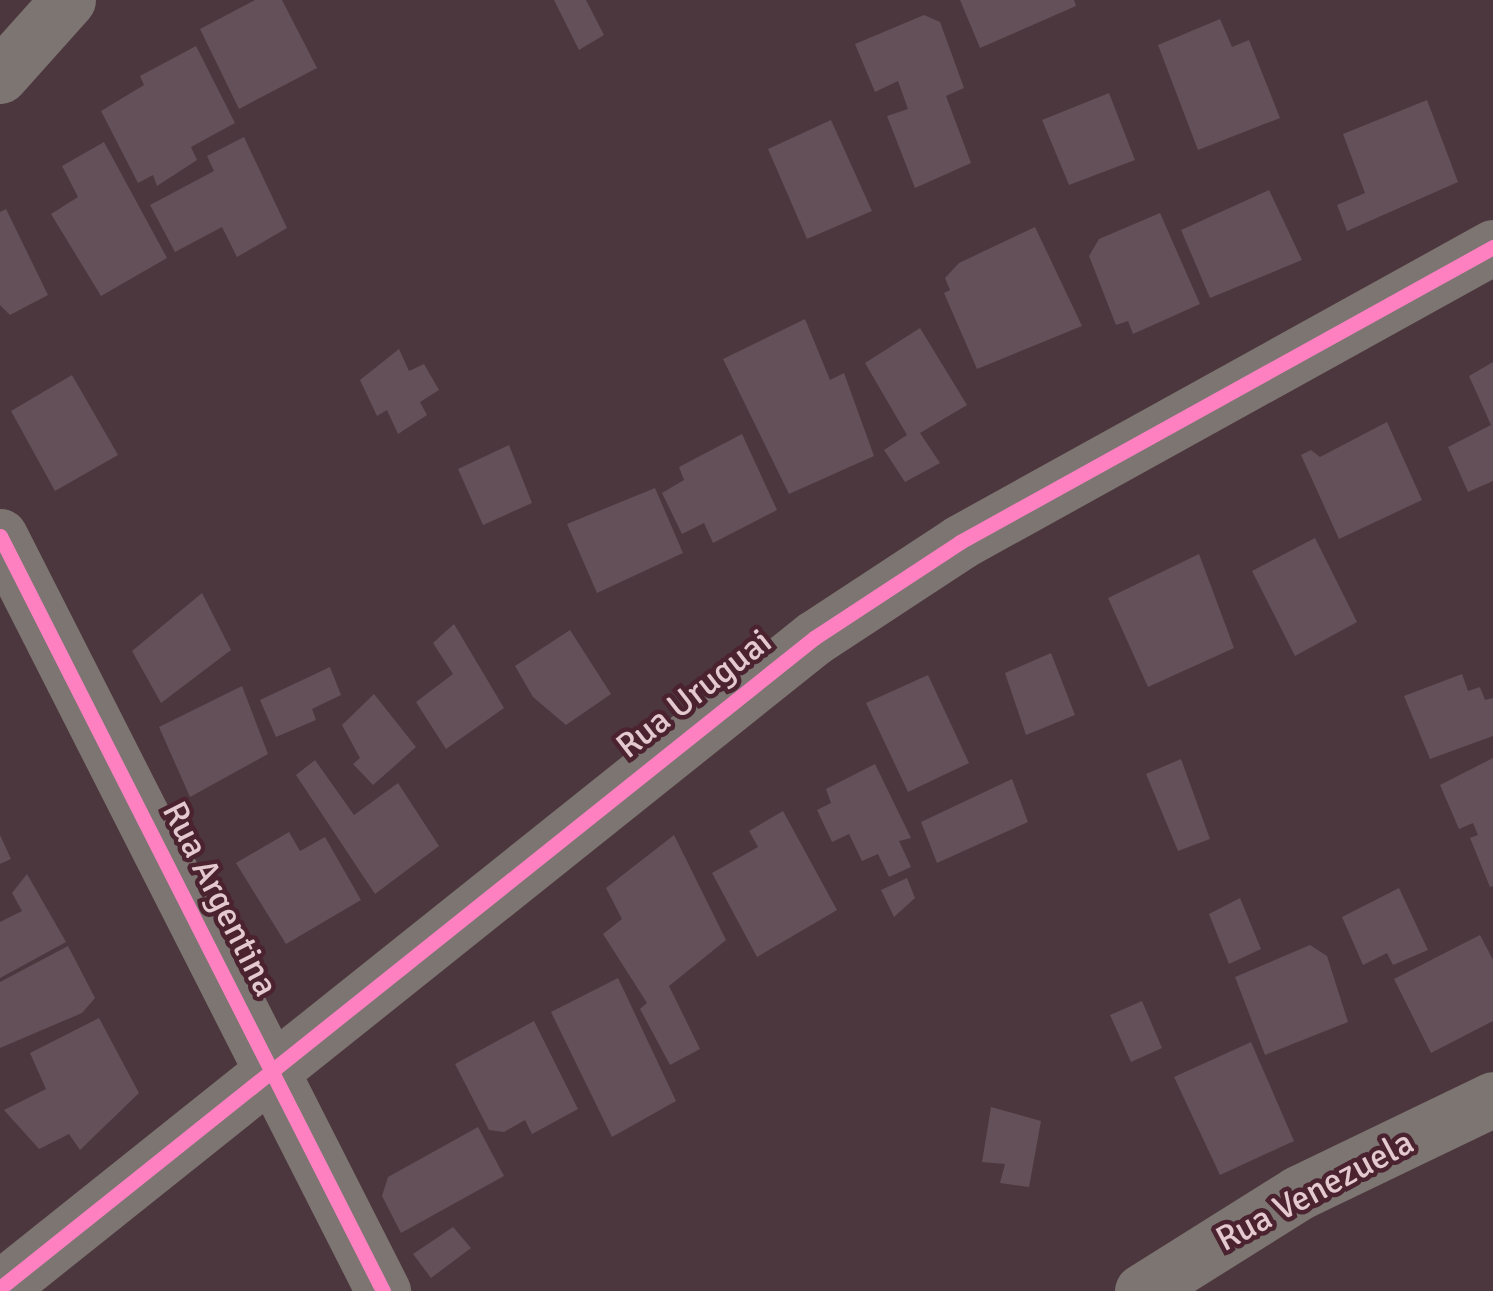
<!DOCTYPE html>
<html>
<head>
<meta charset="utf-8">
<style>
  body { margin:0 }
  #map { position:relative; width:1493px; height:1291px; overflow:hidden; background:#4d373e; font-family:Signika,sans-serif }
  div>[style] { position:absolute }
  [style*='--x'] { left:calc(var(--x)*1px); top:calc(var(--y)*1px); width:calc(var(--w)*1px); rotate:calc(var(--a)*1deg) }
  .building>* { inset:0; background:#635058 }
  .minor>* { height:55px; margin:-27.5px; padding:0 27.5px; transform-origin:27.5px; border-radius:27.5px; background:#7d7572 }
  .cycleway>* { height:15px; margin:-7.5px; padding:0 7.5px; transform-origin:7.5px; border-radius:7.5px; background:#ff80c0 }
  span { translate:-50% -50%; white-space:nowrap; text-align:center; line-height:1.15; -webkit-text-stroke:9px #4b2330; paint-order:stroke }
  .street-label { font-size:35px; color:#e4c9d0 }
</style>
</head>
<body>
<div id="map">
  <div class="building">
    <div style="clip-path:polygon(255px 0,282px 0,317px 68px,239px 109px,200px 29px)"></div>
    <div style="clip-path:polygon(554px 0,586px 0,604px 35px,579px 50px)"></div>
    <div style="clip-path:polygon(960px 0,1074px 0,1076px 6px,980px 48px)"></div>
    <div style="clip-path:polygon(924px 15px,940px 22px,964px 88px,946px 96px,971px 163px,915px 188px,887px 116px,908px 109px,898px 81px,875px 92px,855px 44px)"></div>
    <div style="clip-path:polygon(1220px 19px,1232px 47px,1249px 40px,1280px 118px,1198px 150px,1158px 45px)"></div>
    <div style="clip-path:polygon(196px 46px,235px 123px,191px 147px,197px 160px,157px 186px,153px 175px,138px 183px,101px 111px,144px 85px,140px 76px)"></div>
    <div style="clip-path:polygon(1109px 93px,1135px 160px,1069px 185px,1042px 120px)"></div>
    <div style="clip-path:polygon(1427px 100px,1458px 182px,1347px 231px,1337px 205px,1365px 193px,1343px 134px)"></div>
    <div style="clip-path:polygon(831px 120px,872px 211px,807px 239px,768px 149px)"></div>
    <div style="clip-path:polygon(244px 137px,287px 228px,237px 257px,222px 227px,175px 252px,150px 205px,214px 171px,207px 156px)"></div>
    <div style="clip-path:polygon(104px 142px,167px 258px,101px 296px,51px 214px,78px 197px,62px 166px)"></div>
    <div style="clip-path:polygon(1269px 190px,1302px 260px,1210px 298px,1181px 230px)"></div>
    <div style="clip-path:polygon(6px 209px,48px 295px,10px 315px,0 305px,0 212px)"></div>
    <div style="clip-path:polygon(1160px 213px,1200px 304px,1133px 334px,1128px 321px,1116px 325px,1089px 256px,1099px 239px)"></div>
    <div style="clip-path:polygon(1035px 227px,1082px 326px,977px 369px,944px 293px,950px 290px,945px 278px,959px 263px)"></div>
    <div style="clip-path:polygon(805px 319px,830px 380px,844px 373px,874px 456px,789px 494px,723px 359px)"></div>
    <div style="clip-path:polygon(920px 328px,967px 405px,920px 433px,940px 463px,905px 482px,884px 450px,907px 435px,865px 363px)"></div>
    <div style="clip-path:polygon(399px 349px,409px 371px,424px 364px,439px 390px,420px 402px,427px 415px,398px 434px,387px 410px,377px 416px,360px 380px)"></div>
    <div style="clip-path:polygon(1493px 362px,1493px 481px,1468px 492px,1448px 447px,1491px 425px,1469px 376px)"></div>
    <div style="clip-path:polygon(72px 375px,118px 455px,55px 491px,11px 411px)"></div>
    <div style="clip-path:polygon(1387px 422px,1422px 500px,1339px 539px,1301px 455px,1311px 450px,1320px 457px)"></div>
    <div style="clip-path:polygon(742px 434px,777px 510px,713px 543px,704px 523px,682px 534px,662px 493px,684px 480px,679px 467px)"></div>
    <div style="clip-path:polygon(509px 445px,532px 503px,483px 525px,458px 469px)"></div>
    <div style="clip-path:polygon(655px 488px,683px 553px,597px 593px,567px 524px)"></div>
    <div style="clip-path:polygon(1315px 538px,1357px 622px,1295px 656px,1252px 571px)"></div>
    <div style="clip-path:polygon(1199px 554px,1234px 648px,1148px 687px,1108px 598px)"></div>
    <div style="clip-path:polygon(202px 593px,231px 650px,161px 703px,132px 651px)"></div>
    <div style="clip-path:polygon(454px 624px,504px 708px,446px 749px,416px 702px,453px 674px,433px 643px)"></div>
    <div style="clip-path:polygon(570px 630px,611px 694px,566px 725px,533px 697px,515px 666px)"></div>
    <div style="clip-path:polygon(1051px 653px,1075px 715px,1026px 735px,1005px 673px)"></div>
    <div style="clip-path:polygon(330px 667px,341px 695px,312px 709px,316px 720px,276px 737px,260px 700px)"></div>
    <div style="clip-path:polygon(1462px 674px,1468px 691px,1480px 687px,1485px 700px,1493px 698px,1493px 736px,1430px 759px,1404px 696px)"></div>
    <div style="clip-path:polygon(928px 675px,969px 763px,908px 792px,866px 703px)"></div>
    <div style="clip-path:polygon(242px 686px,268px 754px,190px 797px,159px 727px)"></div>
    <div style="clip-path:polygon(374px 694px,416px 747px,373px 785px,353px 764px,360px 758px,342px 725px)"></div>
    <div style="clip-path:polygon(1493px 758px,1493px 886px,1490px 887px,1470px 838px,1478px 835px,1473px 823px,1459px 829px,1440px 785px)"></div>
    <div style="clip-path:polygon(1181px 759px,1210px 839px,1178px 851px,1146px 774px)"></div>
    <div style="clip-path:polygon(315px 760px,354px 815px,398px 783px,439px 846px,375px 894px,296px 775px)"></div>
    <div style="clip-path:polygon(875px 764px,911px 838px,899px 841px,911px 867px,889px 877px,878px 854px,862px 861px,849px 834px,832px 842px,817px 810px,831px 803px,826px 789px)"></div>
    <div style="clip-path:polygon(1012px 779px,1028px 822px,937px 863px,921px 822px)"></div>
    <div style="clip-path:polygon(783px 811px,837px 910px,757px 957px,712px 873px,758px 847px,749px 831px)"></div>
    <div style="clip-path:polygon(289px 832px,300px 851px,325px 837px,361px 900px,286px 944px,236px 863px)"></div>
    <div style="clip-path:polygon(0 835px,11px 859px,0 864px)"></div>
    <div style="clip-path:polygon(674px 835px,726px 940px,669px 986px,700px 1049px,670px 1065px,640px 1009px,647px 1003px,603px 934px,622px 919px,606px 888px)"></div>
    <div style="clip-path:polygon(27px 874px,66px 942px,0 978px,0 922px,22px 911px,12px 893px)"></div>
    <div style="clip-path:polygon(907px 878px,915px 898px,894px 917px,881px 890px)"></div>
    <div style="clip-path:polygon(1399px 888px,1428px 950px,1393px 965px,1387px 953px,1363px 965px,1342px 917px)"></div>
    <div style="clip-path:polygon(1240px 898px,1261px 949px,1229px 964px,1209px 914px)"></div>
    <div style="clip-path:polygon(1480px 935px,1493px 960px,1493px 1021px,1431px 1053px,1394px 979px)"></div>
    <div style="clip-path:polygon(1310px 945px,1327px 956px,1348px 1022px,1265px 1055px,1235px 977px)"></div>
    <div style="clip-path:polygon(68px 946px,95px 998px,82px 1013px,0 1048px,0 982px)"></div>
    <div style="clip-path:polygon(618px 978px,676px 1101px,612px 1137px,551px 1012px)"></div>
    <div style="clip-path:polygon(1142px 1001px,1162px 1048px,1131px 1062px,1110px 1015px)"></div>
    <div style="clip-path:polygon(99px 1018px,139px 1093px,80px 1150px,69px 1134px,39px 1149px,4px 1110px,46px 1089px,30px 1053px)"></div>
    <div style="clip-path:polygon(534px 1021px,578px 1109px,532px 1134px,525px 1120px,504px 1132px,489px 1130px,455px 1064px)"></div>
    <div style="clip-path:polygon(1251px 1042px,1294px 1141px,1220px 1175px,1174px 1077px)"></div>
    <div style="clip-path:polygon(991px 1107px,1041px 1121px,1029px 1187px,1000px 1183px,1005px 1164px,982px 1162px)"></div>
    <div style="clip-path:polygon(478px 1127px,504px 1176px,401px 1233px,382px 1196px,388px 1177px)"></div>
    <div style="clip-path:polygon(453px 1227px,471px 1248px,431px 1278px,413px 1254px)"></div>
  </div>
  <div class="minor">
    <div style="--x:0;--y:76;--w:102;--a:-48.2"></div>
    <div style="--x:0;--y:536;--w:847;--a:63.1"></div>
    <div style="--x:0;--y:1288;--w:1042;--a:-38.61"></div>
    <div style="--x:814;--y:638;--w:175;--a:-33.3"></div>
    <div style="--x:960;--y:542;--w:609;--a:-28.96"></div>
    <div style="--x:1142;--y:1291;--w:184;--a:-32.1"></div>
    <div style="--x:1298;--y:1193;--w:216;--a:-25.7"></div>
  </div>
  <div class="cycleway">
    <div style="--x:0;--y:536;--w:847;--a:63.1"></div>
    <div style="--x:0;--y:1288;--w:1042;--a:-38.61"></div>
    <div style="--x:814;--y:638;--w:175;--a:-33.3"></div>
    <div style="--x:960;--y:542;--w:609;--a:-28.96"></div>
  </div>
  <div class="street-label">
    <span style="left:694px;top:694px;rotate:-38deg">Rua Uruguai</span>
    <span style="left:220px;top:899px;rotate:63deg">Rua Argentina</span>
    <span style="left:1315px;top:1191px;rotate:-28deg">Rua Venezuela</span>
  </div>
</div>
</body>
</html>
